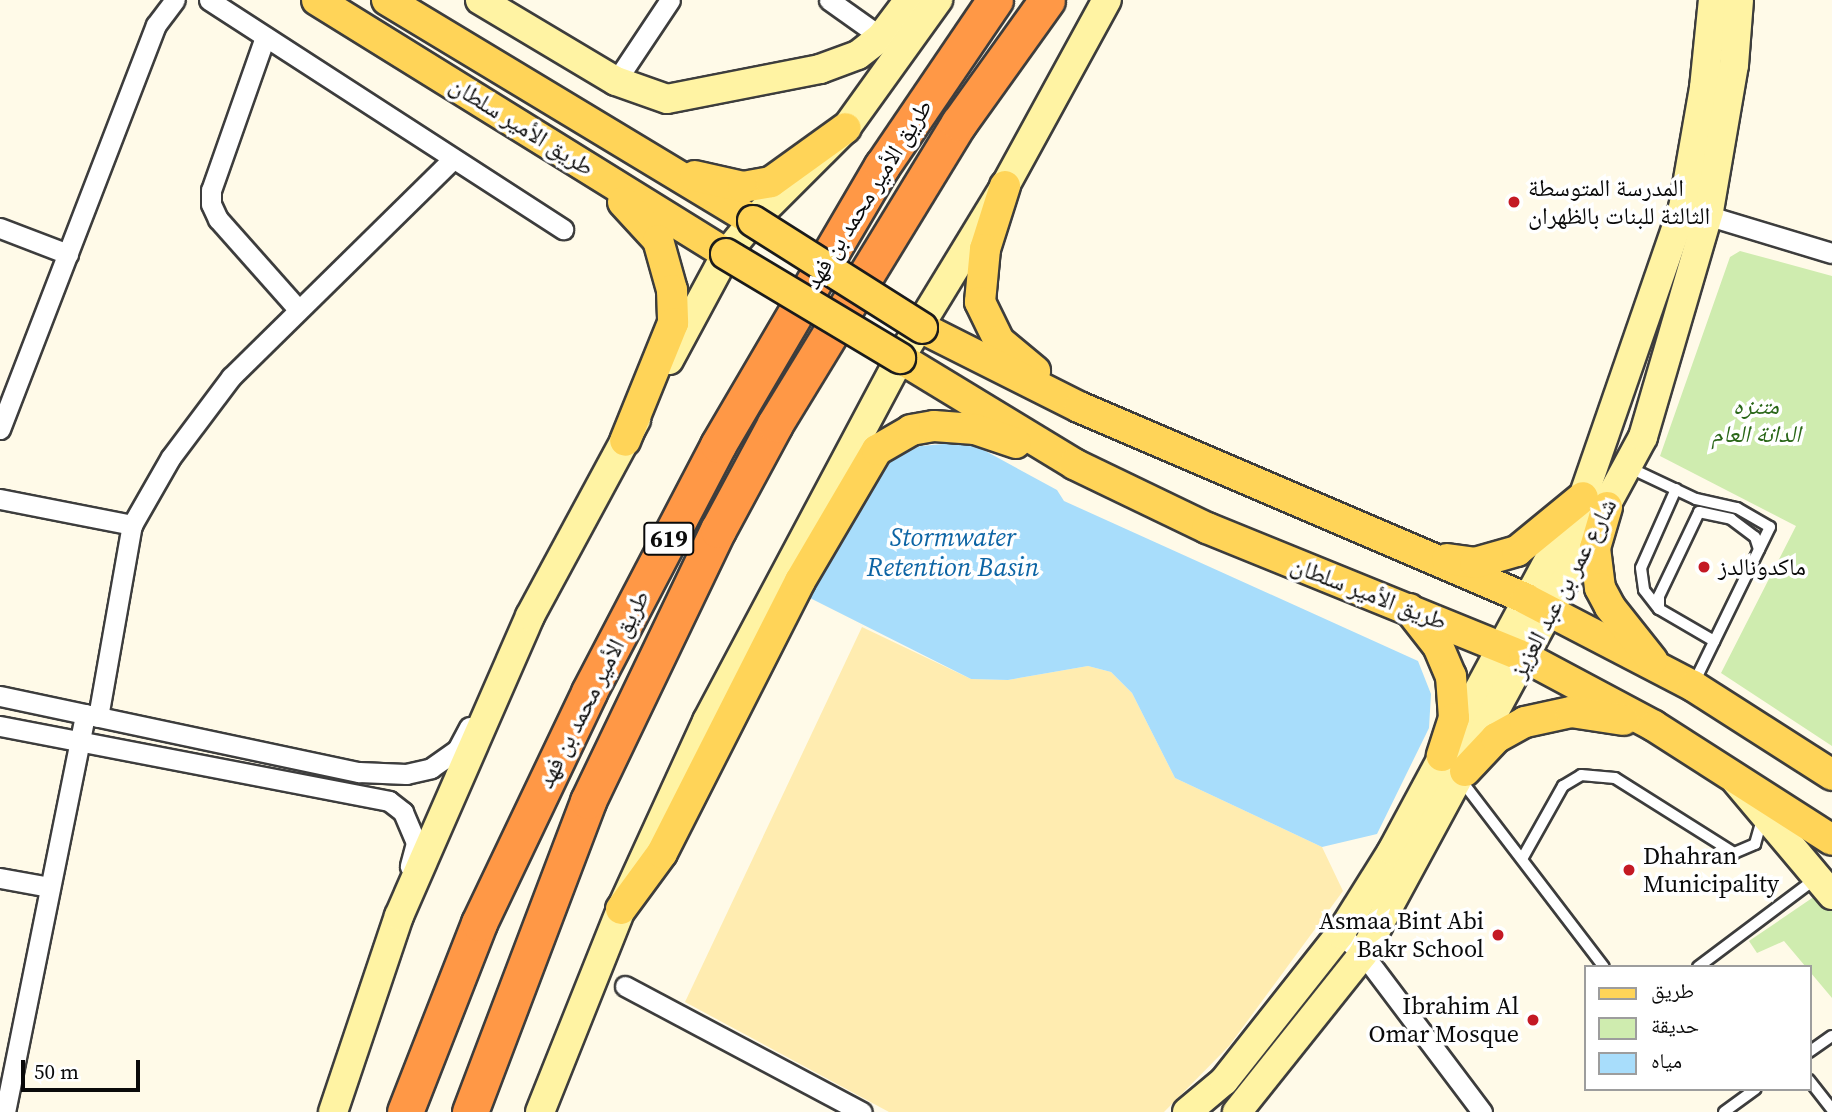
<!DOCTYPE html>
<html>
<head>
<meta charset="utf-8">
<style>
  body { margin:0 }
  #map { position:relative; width:1832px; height:1112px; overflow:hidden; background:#fffae8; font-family:"Source Serif 4","Noto Naskh Arabic",serif }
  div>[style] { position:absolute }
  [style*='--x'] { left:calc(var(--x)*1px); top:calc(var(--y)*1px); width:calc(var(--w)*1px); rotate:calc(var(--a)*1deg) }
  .green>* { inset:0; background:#cfecaf }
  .sand>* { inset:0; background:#ffecb0 }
  .water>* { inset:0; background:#a8ddfb }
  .roads { filter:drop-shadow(2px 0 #3d3d3d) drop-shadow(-2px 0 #3d3d3d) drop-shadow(0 2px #3d3d3d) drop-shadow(0 -2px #3d3d3d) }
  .lane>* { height:10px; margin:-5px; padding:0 5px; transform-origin:5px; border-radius:5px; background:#fff }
  .street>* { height:19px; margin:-9.5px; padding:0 9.5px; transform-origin:9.5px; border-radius:9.5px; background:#fff }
  .secondary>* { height:28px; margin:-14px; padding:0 14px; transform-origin:14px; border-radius:14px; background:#fff3a3 }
  .primary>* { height:30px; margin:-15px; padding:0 15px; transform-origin:15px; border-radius:15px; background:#ffd458 }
  .highway>* { height:35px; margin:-17.5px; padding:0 17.5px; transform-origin:17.5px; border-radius:17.5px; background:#ff9846 }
  .bridges { filter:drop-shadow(2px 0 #1b1b1b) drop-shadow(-2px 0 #1b1b1b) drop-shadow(0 2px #1b1b1b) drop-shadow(0 -2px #1b1b1b) }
  .primary-bridge>* { height:30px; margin:-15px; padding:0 15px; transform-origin:15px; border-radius:15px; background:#ffd458 }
  .dots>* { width:19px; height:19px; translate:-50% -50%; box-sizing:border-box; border:4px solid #fff; border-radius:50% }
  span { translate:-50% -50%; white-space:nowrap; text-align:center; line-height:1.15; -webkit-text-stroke:7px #fff; paint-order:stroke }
  .shield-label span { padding:2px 5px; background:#fff; border:2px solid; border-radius:5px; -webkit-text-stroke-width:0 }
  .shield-label { font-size:23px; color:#0a0a0a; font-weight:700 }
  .street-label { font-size:24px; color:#0a0a0a }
  .poi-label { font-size:24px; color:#0a0a0a }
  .left { translate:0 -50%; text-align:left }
  .right { translate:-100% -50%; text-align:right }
  .park-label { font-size:24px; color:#296617; font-style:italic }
  .water-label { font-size:26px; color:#0c64a4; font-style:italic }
  .legend { position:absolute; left:1584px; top:965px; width:228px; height:126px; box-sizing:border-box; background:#fff; border:2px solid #9d9d9d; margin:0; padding:9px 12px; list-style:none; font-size:21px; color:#0a0a0a }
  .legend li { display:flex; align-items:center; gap:14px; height:35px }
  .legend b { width:35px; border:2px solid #9d9d9d }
  .scale { position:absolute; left:21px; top:1060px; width:119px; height:32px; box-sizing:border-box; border:4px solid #0a0a0a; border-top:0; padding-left:9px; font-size:21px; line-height:24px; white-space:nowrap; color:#0a0a0a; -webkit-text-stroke:5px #fff; paint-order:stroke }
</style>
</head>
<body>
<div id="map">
  <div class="green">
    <div style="clip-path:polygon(1740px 251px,1832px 276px,1832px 746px,1721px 673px,1796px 526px,1660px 456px,1730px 257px)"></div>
    <div style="clip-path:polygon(1818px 894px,1832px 907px,1832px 998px,1784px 941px,1757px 953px,1749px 941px)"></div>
  </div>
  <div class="sand">
    <div style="clip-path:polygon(862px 627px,971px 679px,1008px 680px,1088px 666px,1111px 672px,1132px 693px,1175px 778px,1322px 847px,1343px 891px,1229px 1046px,1164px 1112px,889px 1112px,685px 1002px)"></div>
  </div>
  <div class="water">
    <div style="clip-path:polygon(969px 442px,1057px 490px,1064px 501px,1418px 661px,1431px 694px,1429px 728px,1377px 834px,1322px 847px,1175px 778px,1132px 693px,1111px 672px,1088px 666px,1008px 680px,971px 679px,804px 595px,886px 463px,920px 446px)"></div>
  </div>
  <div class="roads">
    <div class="lane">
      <div style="--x:1628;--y:467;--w:75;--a:25.2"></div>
      <div style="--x:1696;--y:499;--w:42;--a:12.4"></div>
      <div style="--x:1737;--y:508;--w:38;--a:30"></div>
      <div style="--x:1770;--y:527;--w:174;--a:116"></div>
      <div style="--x:1676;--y:489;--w:86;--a:113.9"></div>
      <div style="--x:1641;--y:568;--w:22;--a:82"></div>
      <div style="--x:1644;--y:590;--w:24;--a:52"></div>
      <div style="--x:1659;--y:609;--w:64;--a:30.2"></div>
      <div style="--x:1659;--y:609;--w:13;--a:-90"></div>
      <div style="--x:1659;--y:596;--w:93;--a:-64.5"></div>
      <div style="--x:1699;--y:512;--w:33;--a:12"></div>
      <div style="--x:1731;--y:519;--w:30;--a:37"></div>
      <div style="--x:1755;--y:537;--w:13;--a:72"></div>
      <div style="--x:1461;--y:780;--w:235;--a:52.6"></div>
      <div style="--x:1522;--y:859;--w:84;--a:-60.7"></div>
      <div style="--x:1563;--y:786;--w:21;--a:-31"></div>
      <div style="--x:1581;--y:775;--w:34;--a:5"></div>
      <div style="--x:1615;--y:778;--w:141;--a:32.2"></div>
      <div style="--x:1734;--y:853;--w:23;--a:-23"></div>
      <div style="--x:1755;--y:844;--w:25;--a:-74"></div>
      <div style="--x:1698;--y:967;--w:146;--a:-36.9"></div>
      <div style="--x:1809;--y:1052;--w:28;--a:-35"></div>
      <div style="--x:1809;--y:1080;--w:37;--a:52"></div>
      <div style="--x:1724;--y:1112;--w:39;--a:-36"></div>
    </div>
    <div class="street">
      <div style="--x:209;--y:0;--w:422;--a:32.9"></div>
      <div style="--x:829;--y:0;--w:64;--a:35.4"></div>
      <div style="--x:265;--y:37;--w:162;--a:109.4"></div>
      <div style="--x:211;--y:190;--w:14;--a:90"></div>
      <div style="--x:211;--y:204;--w:17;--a:65"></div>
      <div style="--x:218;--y:219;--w:120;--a:48.4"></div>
      <div style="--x:616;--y:81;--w:97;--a:-56.3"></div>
      <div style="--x:1696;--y:212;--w:142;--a:16.8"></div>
      <div style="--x:0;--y:228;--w:73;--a:20.9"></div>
      <div style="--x:0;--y:429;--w:433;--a:-68.9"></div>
      <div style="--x:156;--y:25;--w:31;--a:-53"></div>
      <div style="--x:0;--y:499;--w:135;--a:11.1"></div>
      <div style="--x:0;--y:696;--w:367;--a:12"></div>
      <div style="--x:359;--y:772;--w:47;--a:2.4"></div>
      <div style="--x:406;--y:774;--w:26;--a:-13"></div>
      <div style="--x:431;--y:768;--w:32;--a:-35"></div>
      <div style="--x:457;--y:750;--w:26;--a:-62"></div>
      <div style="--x:98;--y:717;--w:195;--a:-80"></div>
      <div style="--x:132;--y:525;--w:78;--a:-60.2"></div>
      <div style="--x:171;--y:457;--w:100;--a:-53.1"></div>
      <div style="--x:231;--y:377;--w:311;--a:-44.5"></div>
      <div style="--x:0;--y:726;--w:396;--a:10.9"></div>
      <div style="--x:389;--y:801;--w:18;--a:38"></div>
      <div style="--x:403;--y:812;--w:34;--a:67"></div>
      <div style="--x:416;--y:843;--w:24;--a:105"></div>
      <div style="--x:0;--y:878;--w:51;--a:10.2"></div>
      <div style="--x:1340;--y:934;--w:30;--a:41"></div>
      <div style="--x:1363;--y:954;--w:198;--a:53"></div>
      <div style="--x:625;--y:986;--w:268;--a:28"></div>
      <div style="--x:5;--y:1112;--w:406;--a:-78.6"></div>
    </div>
    <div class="secondary">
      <div style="--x:480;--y:0;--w:158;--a:30.8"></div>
      <div style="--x:616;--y:81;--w:54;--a:19.4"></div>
      <div style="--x:667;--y:99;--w:156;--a:-11.1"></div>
      <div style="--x:820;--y:69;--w:40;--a:-20.2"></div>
      <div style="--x:858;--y:55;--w:29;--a:-38"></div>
      <div style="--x:881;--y:37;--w:46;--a:-52.9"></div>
      <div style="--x:669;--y:360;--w:120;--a:-61.7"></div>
      <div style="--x:726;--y:254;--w:43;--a:-50.7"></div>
      <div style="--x:753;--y:221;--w:132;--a:-45"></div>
      <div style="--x:846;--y:128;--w:158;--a:-54.3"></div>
      <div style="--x:1736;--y:781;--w:149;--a:49.9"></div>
      <div style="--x:333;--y:1112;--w:207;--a:-71.4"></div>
      <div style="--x:399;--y:916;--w:327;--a:-66.4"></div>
      <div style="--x:530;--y:616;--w:223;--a:-61.6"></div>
      <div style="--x:540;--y:1112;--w:219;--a:-68.2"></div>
      <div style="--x:621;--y:909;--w:207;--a:-65.4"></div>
      <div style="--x:707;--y:721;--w:411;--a:-62"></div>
      <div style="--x:900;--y:358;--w:202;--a:-58.6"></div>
      <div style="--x:1005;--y:186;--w:212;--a:-61.3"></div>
      <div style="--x:1187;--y:1112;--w:48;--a:-40"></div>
      <div style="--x:1224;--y:1081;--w:187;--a:-51.7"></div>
      <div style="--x:1340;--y:934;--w:98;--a:-57.9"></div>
      <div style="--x:1392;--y:851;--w:402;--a:-61.7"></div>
      <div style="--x:1583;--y:497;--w:306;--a:-70.9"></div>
      <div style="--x:1683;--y:208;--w:122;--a:-80.1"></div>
      <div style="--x:1704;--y:88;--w:88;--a:-84.2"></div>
      <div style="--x:1237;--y:1112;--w:202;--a:-51.4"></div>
      <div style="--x:1363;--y:954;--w:588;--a:-61.56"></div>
      <div style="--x:1643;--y:437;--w:235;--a:-73.7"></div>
      <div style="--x:1709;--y:211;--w:148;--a:-80.3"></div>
      <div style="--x:1734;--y:65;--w:65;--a:-85.6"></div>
    </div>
    <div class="primary">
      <div style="--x:317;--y:0;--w:481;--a:31.8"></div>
      <div style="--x:387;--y:0;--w:428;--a:31.1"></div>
      <div style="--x:695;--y:176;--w:49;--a:12.9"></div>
      <div style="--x:743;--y:187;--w:28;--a:-10"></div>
      <div style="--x:771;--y:182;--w:92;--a:-35.8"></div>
      <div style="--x:1005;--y:186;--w:66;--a:107.6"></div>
      <div style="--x:985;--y:249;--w:53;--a:95.4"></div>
      <div style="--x:980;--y:302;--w:43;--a:64"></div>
      <div style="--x:999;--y:341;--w:47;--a:39.8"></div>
      <div style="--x:623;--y:202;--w:52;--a:47.4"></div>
      <div style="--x:658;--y:240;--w:52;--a:74.4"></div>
      <div style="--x:672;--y:290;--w:33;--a:88"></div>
      <div style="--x:673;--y:323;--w:127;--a:112.1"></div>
      <div style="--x:922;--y:328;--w:176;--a:26.7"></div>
      <div style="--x:1079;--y:407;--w:486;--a:23.2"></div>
      <div style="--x:1526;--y:599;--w:188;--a:27.5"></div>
      <div style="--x:1693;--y:686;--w:165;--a:32.6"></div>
      <div style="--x:900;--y:358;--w:204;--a:31.3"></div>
      <div style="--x:1074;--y:464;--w:148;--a:25.7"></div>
      <div style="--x:1207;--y:528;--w:343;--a:22.1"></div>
      <div style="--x:1525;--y:657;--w:146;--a:28.1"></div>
      <div style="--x:1654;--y:726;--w:211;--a:32.6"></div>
      <div style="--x:1607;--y:507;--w:43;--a:106.3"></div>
      <div style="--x:1595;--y:548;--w:40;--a:82.9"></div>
      <div style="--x:1600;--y:588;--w:21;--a:62"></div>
      <div style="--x:1610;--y:607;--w:68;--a:51.6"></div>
      <div style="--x:1447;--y:559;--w:28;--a:8"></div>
      <div style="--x:1475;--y:563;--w:44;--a:-15.9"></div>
      <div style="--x:1517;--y:551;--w:85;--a:-39.3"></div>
      <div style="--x:1409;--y:609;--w:47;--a:51.9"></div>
      <div style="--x:1438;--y:646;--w:33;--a:67"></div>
      <div style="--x:1451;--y:676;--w:42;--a:85.9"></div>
      <div style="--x:1454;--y:718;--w:40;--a:108"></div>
      <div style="--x:1465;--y:771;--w:45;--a:-46.8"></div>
      <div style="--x:1496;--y:738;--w:33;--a:-29"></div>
      <div style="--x:1525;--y:722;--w:47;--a:-12.3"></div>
      <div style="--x:1571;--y:712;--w:53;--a:8.7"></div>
      <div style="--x:621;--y:909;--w:69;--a:-53.8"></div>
      <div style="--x:662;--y:853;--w:305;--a:-63.1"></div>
      <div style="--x:800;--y:581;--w:152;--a:-59.6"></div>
      <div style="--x:877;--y:450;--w:39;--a:-30"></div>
      <div style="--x:911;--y:430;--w:23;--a:-10"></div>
      <div style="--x:934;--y:426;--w:41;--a:4.2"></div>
      <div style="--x:975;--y:429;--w:43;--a:18.9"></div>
    </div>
    <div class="highway">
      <div style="--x:405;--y:1112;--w:203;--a:-68.6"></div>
      <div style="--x:479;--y:923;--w:256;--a:-64.5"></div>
      <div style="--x:589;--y:692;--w:279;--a:-62.4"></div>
      <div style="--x:718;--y:445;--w:324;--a:-59.6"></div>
      <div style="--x:882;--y:166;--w:201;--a:-55.8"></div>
      <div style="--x:470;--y:1112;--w:333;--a:-69.2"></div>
      <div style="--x:588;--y:801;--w:301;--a:-64.4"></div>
      <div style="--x:718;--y:530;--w:120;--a:-61.7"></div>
      <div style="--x:775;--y:424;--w:353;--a:-58.6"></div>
      <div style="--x:959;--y:123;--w:151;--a:-54.4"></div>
    </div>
  </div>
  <div class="bridges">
    <div class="primary-bridge">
      <div style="--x:753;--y:221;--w:200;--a:32.3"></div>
      <div style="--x:726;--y:254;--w:203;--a:30.9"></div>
    </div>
  </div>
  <div class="dots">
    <div style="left:1514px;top:202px;background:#c41924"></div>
    <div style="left:1704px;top:567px;background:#c41924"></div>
    <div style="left:1629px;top:870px;background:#c41924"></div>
    <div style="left:1498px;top:935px;background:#c41924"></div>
    <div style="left:1533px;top:1020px;background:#c41924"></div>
  </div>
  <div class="shield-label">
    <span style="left:669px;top:539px">619</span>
  </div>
  <div class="street-label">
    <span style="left:522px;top:126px;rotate:32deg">طريق الأمير سلطان</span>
    <span style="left:868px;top:194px;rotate:-58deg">طريق الأمير محمد بن فهد</span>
    <span style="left:1563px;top:588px;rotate:-62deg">شارع عمر بن عبد العزيز</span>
    <span style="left:1369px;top:593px;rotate:21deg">طريق الأمير سلطان</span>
    <span style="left:593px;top:689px;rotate:-63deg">طريق الأمير محمد بن فهد</span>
  </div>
  <div class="poi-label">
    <span class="left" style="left:1528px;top:202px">المدرسة المتوسطة<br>الثالثة للبنات بالظهران</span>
    <span class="left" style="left:1718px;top:567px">ماكدونالدز</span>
    <span class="left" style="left:1643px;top:870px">Dhahran<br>Municipality</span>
    <span class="right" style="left:1484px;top:935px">Asmaa Bint Abi<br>Bakr School</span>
    <span class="right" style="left:1519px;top:1020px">Ibrahim Al<br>Omar Mosque</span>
  </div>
  <div class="park-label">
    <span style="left:1756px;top:420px">متنزه<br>الدانة العام</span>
  </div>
  <div class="water-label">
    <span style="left:953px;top:553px">Stormwater<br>Retention Basin</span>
  </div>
  <ul class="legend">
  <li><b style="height:9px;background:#ffd458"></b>طريق</li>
  <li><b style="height:19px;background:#cfecaf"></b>حديقة</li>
  <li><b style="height:19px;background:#a8ddfb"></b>مياه</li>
  </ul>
  <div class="scale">50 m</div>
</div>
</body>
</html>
